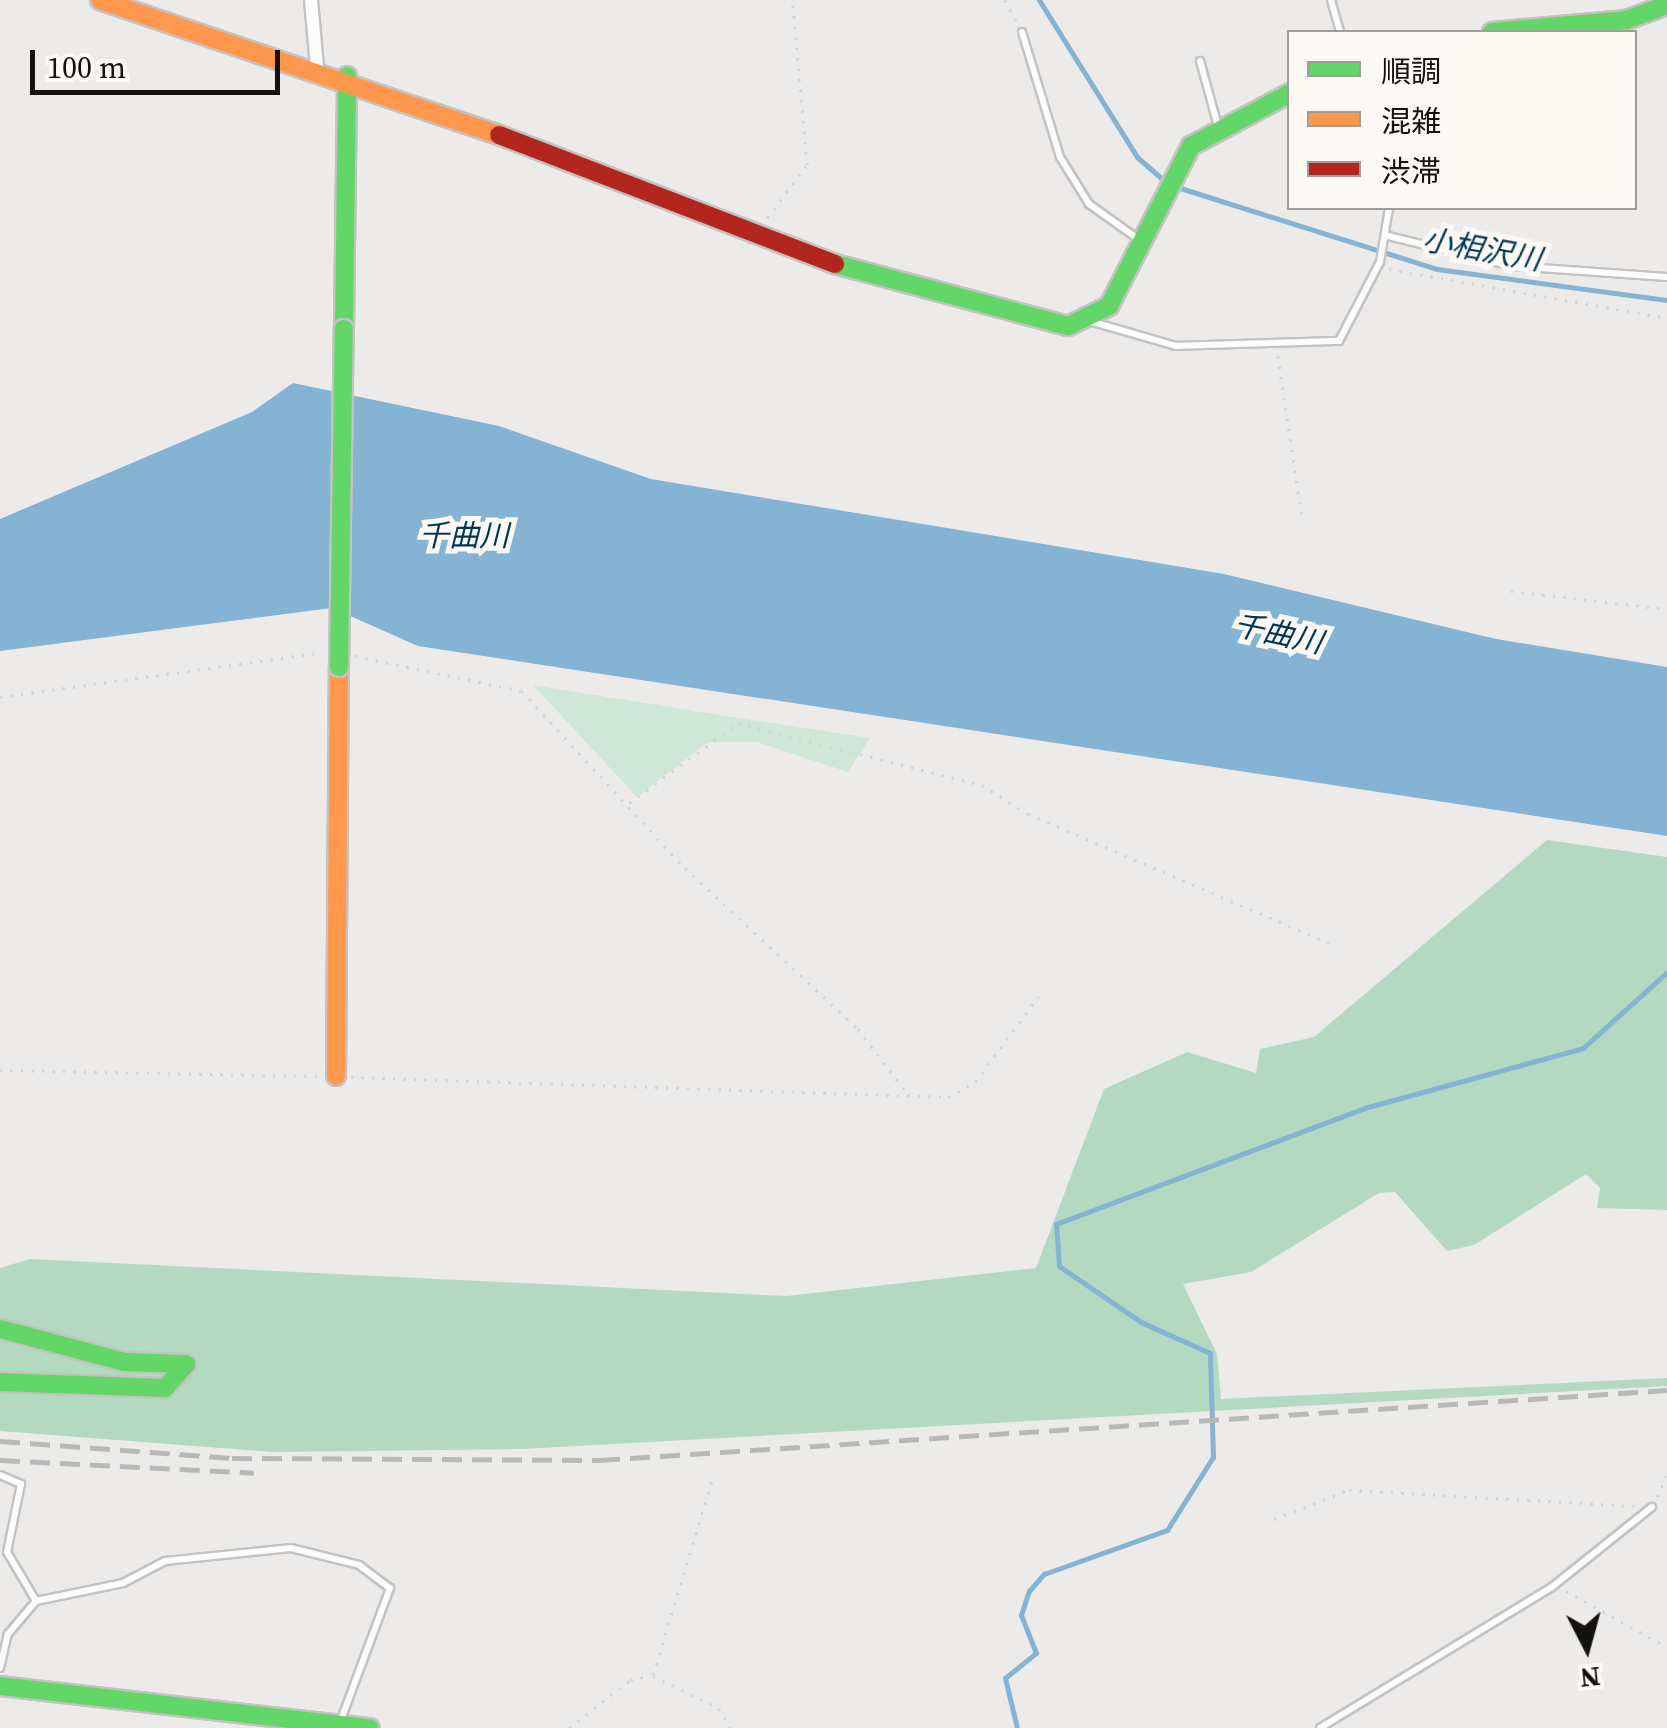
<!DOCTYPE html>
<html>
<head>
<meta charset="utf-8">
<style>
  body { margin:0 }
  #map { position:relative; width:1667px; height:1728px; overflow:hidden; background:#edebe9; font-family:"Source Serif 4","Noto Sans JP",serif }
  div>[style] { position:absolute }
  [style*='--x'] { left:calc(var(--x)*1px); top:calc(var(--y)*1px); width:calc(var(--w)*1px); rotate:calc(var(--a)*1deg) }
  .green>* { inset:0; background:#cfe7d6 }
  .forest>* { inset:0; background:#b3d9c0 }
  .water>* { inset:0; background:#85b3d3 }
  .stream>* { height:5px; margin:-2.5px; padding:0 2.5px; transform-origin:2.5px; border-radius:2.5px; background:#85b3d3 }
  .path>* { height:2.5px; margin-top:-1.25px; transform-origin:0; background:repeating-linear-gradient(90deg,#d5d5d5 0 2.5px,transparent 0 10.5px) }
  .roads { filter:drop-shadow(2px 0 #c5c3c1) drop-shadow(-2px 0 #c5c3c1) drop-shadow(0 2px #c5c3c1) drop-shadow(0 -2px #c5c3c1) }
  .lane>* { height:6px; margin:-3px; padding:0 3px; transform-origin:3px; border-radius:3px; background:#fcfcfc }
  .street>* { height:12px; margin:-6px; padding:0 6px; transform-origin:6px; border-radius:6px; background:#fcfcfc }
  .fast>* { height:18px; margin:-9px; padding:0 9px; transform-origin:9px; border-radius:9px; background:#63d668 }
  .slow>* { height:18px; margin:-9px; padding:0 9px; transform-origin:9px; border-radius:9px; background:#ff974d }
  .jam>* { height:18px; margin:-9px; padding:0 9px; transform-origin:9px; border-radius:9px; background:#b3261e }
  .rail>* { height:5px; margin-top:-2.5px; transform-origin:0; background:repeating-linear-gradient(90deg,#b8b8b7 0 20px,transparent 0 30px) }
  .bridges { filter:drop-shadow(2px 0 #c5c3c1) drop-shadow(-2px 0 #c5c3c1) drop-shadow(0 2px #c5c3c1) drop-shadow(0 -2px #c5c3c1) }
  .fast-bridge>* { height:18px; margin:-9px; padding:0 9px; transform-origin:9px; border-radius:9px; background:#63d668 }
  span { translate:-50% -50%; white-space:nowrap; text-align:center; line-height:1.15; -webkit-text-stroke:10px #fcf9f4; paint-order:stroke }
  .water-label { font-size:30px; color:#003655; font-style:italic }
  .legend { position:absolute; left:1287px; top:30px; width:350px; height:180px; box-sizing:border-box; background:#fcf9f4; border:2px solid #9f9d99; margin:0; padding:12px 18px; list-style:none; font-size:30px; color:#131210 }
  .legend li { display:flex; align-items:center; gap:20px; height:50px }
  .legend b { width:50px; border:2px solid #9f9d99 }
  .north { position:absolute; left:1537px; top:1598px; width:100px; height:100px; -webkit-text-stroke:8px #fcf9f4; paint-order:stroke; rotate:174deg; font-size:28px; font-weight:700; line-height:40px; text-align:center; color:#131210 }
  .north::after { content:''; display:block; margin:auto; width:35px; height:45px; background:#131210; clip-path:polygon(50% 0,100% 100%,50% 72%,0 100%) }
  .scale { position:absolute; left:30px; top:50px; width:250px; height:45px; box-sizing:border-box; border:5px solid #131210; border-top:0; padding-left:12px; font-size:30px; line-height:35px; white-space:nowrap; color:#131210; -webkit-text-stroke:8px #fcf9f4; paint-order:stroke }
</style>
</head>
<body>
<div id="map">
  <div class="green">
    <div style="clip-path:polygon(533px 685px,732px 717px,870px 738px,848px 772px,757px 742px,708px 742px,637px 797px)"></div>
  </div>
  <div class="forest">
    <div style="clip-path:polygon(1547px 840px,1667px 857px,1667px 1210px,1597px 1208px,1600px 1188px,1586px 1174px,1474px 1245px,1447px 1251px,1395px 1192px,1379px 1193px,1251px 1272px,1183px 1284px,1217px 1354px,1221px 1399px,1667px 1378px,1667px 1386px,522px 1449px,273px 1452px,0 1431px,0 1268px,30px 1259px,787px 1296px,1036px 1268px,1104px 1089px,1187px 1052px,1256px 1073px,1260px 1049px,1314px 1037px)"></div>
  </div>
  <div class="water">
    <div style="clip-path:polygon(293px 383px,499px 426px,651px 479px,1224px 574px,1496px 639px,1667px 667px,1667px 836px,418px 646px,332px 608px,0 651px,0 519px,252px 412px)"></div>
  </div>
  <div class="stream">
    <div style="--x:1039;--y:0;--w:185;--a:58"></div>
    <div style="--x:1137;--y:157;--w:40;--a:41"></div>
    <div style="--x:1177;--y:187;--w:273;--a:17.5"></div>
    <div style="--x:1437;--y:269;--w:232;--a:7.7"></div>
    <div style="--x:1017;--y:1728;--w:51;--a:-103.5"></div>
    <div style="--x:1005;--y:1678;--w:40;--a:-39"></div>
    <div style="--x:1036;--y:1653;--w:41;--a:-111.5"></div>
    <div style="--x:1021;--y:1615;--w:25;--a:-72"></div>
    <div style="--x:1029;--y:1591;--w:23;--a:-49"></div>
    <div style="--x:1044;--y:1574;--w:131;--a:-19.7"></div>
    <div style="--x:1167;--y:1530;--w:86;--a:-57.8"></div>
    <div style="--x:1213;--y:1457;--w:104;--a:-91.7"></div>
    <div style="--x:1210;--y:1353;--w:76;--a:-155.8"></div>
    <div style="--x:1141;--y:1322;--w:99;--a:-145.7"></div>
    <div style="--x:1059;--y:1266;--w:42;--a:-94.1"></div>
    <div style="--x:1056;--y:1224;--w:333;--a:-20.6"></div>
    <div style="--x:1368;--y:1107;--w:223;--a:-15.3"></div>
    <div style="--x:1583;--y:1048;--w:113;--a:-42.1"></div>
  </div>
  <div class="path">
    <div style="--x:1005;--y:0;--w:24;--a:62"></div>
    <div style="--x:767;--y:218;--w:66;--a:-53"></div>
    <div style="--x:807;--y:165;--w:166;--a:-95.2"></div>
    <div style="--x:1389;--y:269;--w:282;--a:10"></div>
    <div style="--x:1278;--y:356;--w:163;--a:81.5"></div>
    <div style="--x:1511;--y:591;--w:157;--a:6.6"></div>
    <div style="--x:355;--y:656;--w:171;--a:11.8"></div>
    <div style="--x:522;--y:691;--w:241;--a:47.4"></div>
    <div style="--x:685;--y:868;--w:236;--a:42.9"></div>
    <div style="--x:858;--y:1029;--w:81;--a:52.6"></div>
    <div style="--x:0;--y:697;--w:326;--a:-7.9"></div>
    <div style="--x:629;--y:803;--w:135;--a:-36.3"></div>
    <div style="--x:738;--y:723;--w:252;--a:14.3"></div>
    <div style="--x:982;--y:785;--w:54;--a:32.2"></div>
    <div style="--x:1028;--y:814;--w:330;--a:23.2"></div>
    <div style="--x:0;--y:1070;--w:318;--a:1.1"></div>
    <div style="--x:351;--y:1077;--w:597;--a:1.92"></div>
    <div style="--x:948;--y:1097;--w:31;--a:-29"></div>
    <div style="--x:975;--y:1082;--w:106;--a:-53.5"></div>
    <div style="--x:712;--y:1482;--w:203;--a:106.9"></div>
    <div style="--x:653;--y:1676;--w:73;--a:25.9"></div>
    <div style="--x:719;--y:1708;--w:23;--a:61"></div>
    <div style="--x:1657;--y:1497;--w:24;--a:-66"></div>
    <div style="--x:1274;--y:1519;--w:80;--a:-21.1"></div>
    <div style="--x:1349;--y:1490;--w:286;--a:3.2"></div>
    <div style="--x:1566;--y:1591;--w:115;--a:29"></div>
    <div style="--x:569;--y:1728;--w:78;--a:-38.2"></div>
    <div style="--x:630;--y:1680;--w:20;--a:-11"></div>
  </div>
  <div class="roads">
    <div class="lane">
      <div style="--x:1331;--y:0;--w:33;--a:74"></div>
      <div style="--x:1022;--y:32;--w:131;--a:73.1"></div>
      <div style="--x:1060;--y:157;--w:55;--a:58.3"></div>
      <div style="--x:1089;--y:204;--w:64;--a:35.4"></div>
      <div style="--x:1200;--y:61;--w:72;--a:74.6"></div>
      <div style="--x:1388;--y:236;--w:128;--a:13.6"></div>
      <div style="--x:1512;--y:266;--w:155;--a:4.1"></div>
      <div style="--x:1093;--y:322;--w:86;--a:16.1"></div>
      <div style="--x:1176;--y:346;--w:163;--a:-1.8"></div>
      <div style="--x:1339;--y:341;--w:89;--a:-62.6"></div>
      <div style="--x:1380;--y:262;--w:55;--a:-80.5"></div>
      <div style="--x:0;--y:1475;--w:23;--a:23"></div>
      <div style="--x:21;--y:1484;--w:69;--a:101.6"></div>
      <div style="--x:7;--y:1552;--w:57;--a:59.4"></div>
      <div style="--x:0;--y:1668;--w:35;--a:-77"></div>
      <div style="--x:8;--y:1634;--w:43;--a:-49.7"></div>
      <div style="--x:36;--y:1601;--w:89;--a:-11.7"></div>
      <div style="--x:123;--y:1583;--w:47;--a:-27.6"></div>
      <div style="--x:165;--y:1561;--w:127;--a:-5.9"></div>
      <div style="--x:291;--y:1548;--w:70;--a:14"></div>
      <div style="--x:359;--y:1565;--w:39;--a:37"></div>
      <div style="--x:390;--y:1588;--w:141;--a:110.4"></div>
      <div style="--x:1320;--y:1728;--w:271;--a:-31.3"></div>
      <div style="--x:1552;--y:1587;--w:128;--a:-38.7"></div>
    </div>
    <div class="street">
      <div style="--x:311;--y:0;--w:67;--a:84.9"></div>
    </div>
    <div class="fast">
      <div style="--x:1492;--y:32;--w:135;--a:-5.1"></div>
      <div style="--x:1626;--y:20;--w:44;--a:-20.1"></div>
      <div style="--x:835;--y:264;--w:241;--a:14.9"></div>
      <div style="--x:1068;--y:326;--w:46;--a:-26"></div>
      <div style="--x:1109;--y:306;--w:180;--a:-62.9"></div>
      <div style="--x:1191;--y:146;--w:112;--a:-28.2"></div>
      <div style="--x:344;--y:329;--w:253;--a:-89.3"></div>
      <div style="--x:0;--y:1329;--w:129;--a:14.8"></div>
      <div style="--x:125;--y:1362;--w:61;--a:1.9"></div>
      <div style="--x:186;--y:1364;--w:32;--a:131"></div>
      <div style="--x:165;--y:1388;--w:165;--a:-177.9"></div>
      <div style="--x:0;--y:1686;--w:372;--a:6.5"></div>
    </div>
    <div class="slow">
      <div style="--x:100;--y:0;--w:421;--a:18.7"></div>
      <div style="--x:336;--y:1076;--w:409;--a:-89.6"></div>
    </div>
    <div class="jam">
      <div style="--x:499;--y:135;--w:360;--a:21"></div>
    </div>
  </div>
  <div class="rail">
    <div style="--x:0;--y:1441;--w:233;--a:4.2"></div>
    <div style="--x:232;--y:1458;--w:368;--a:0.3"></div>
    <div style="--x:600;--y:1460;--w:1069;--a:-3.75"></div>
    <div style="--x:0;--y:1460;--w:254;--a:2.9"></div>
  </div>
  <div class="bridges">
    <div class="fast-bridge">
      <div style="--x:339;--y:667;--w:338;--a:-89.2"></div>
    </div>
  </div>
  <div class="water-label">
    <span style="left:1482px;top:250px;rotate:10deg">小相沢川</span>
    <span style="left:464px;top:536px">千曲川</span>
    <span style="left:1278px;top:634px;rotate:12deg">千曲川</span>
  </div>
  <ul class="legend">
  <li><b style="height:12px;background:#63d668"></b>順調</li>
  <li><b style="height:12px;background:#ff974d"></b>混雑</li>
  <li><b style="height:12px;background:#b3261e"></b>渋滞</li>
  </ul>
  <div class="north">N</div>
  <div class="scale">100 m</div>
</div>
</body>
</html>
